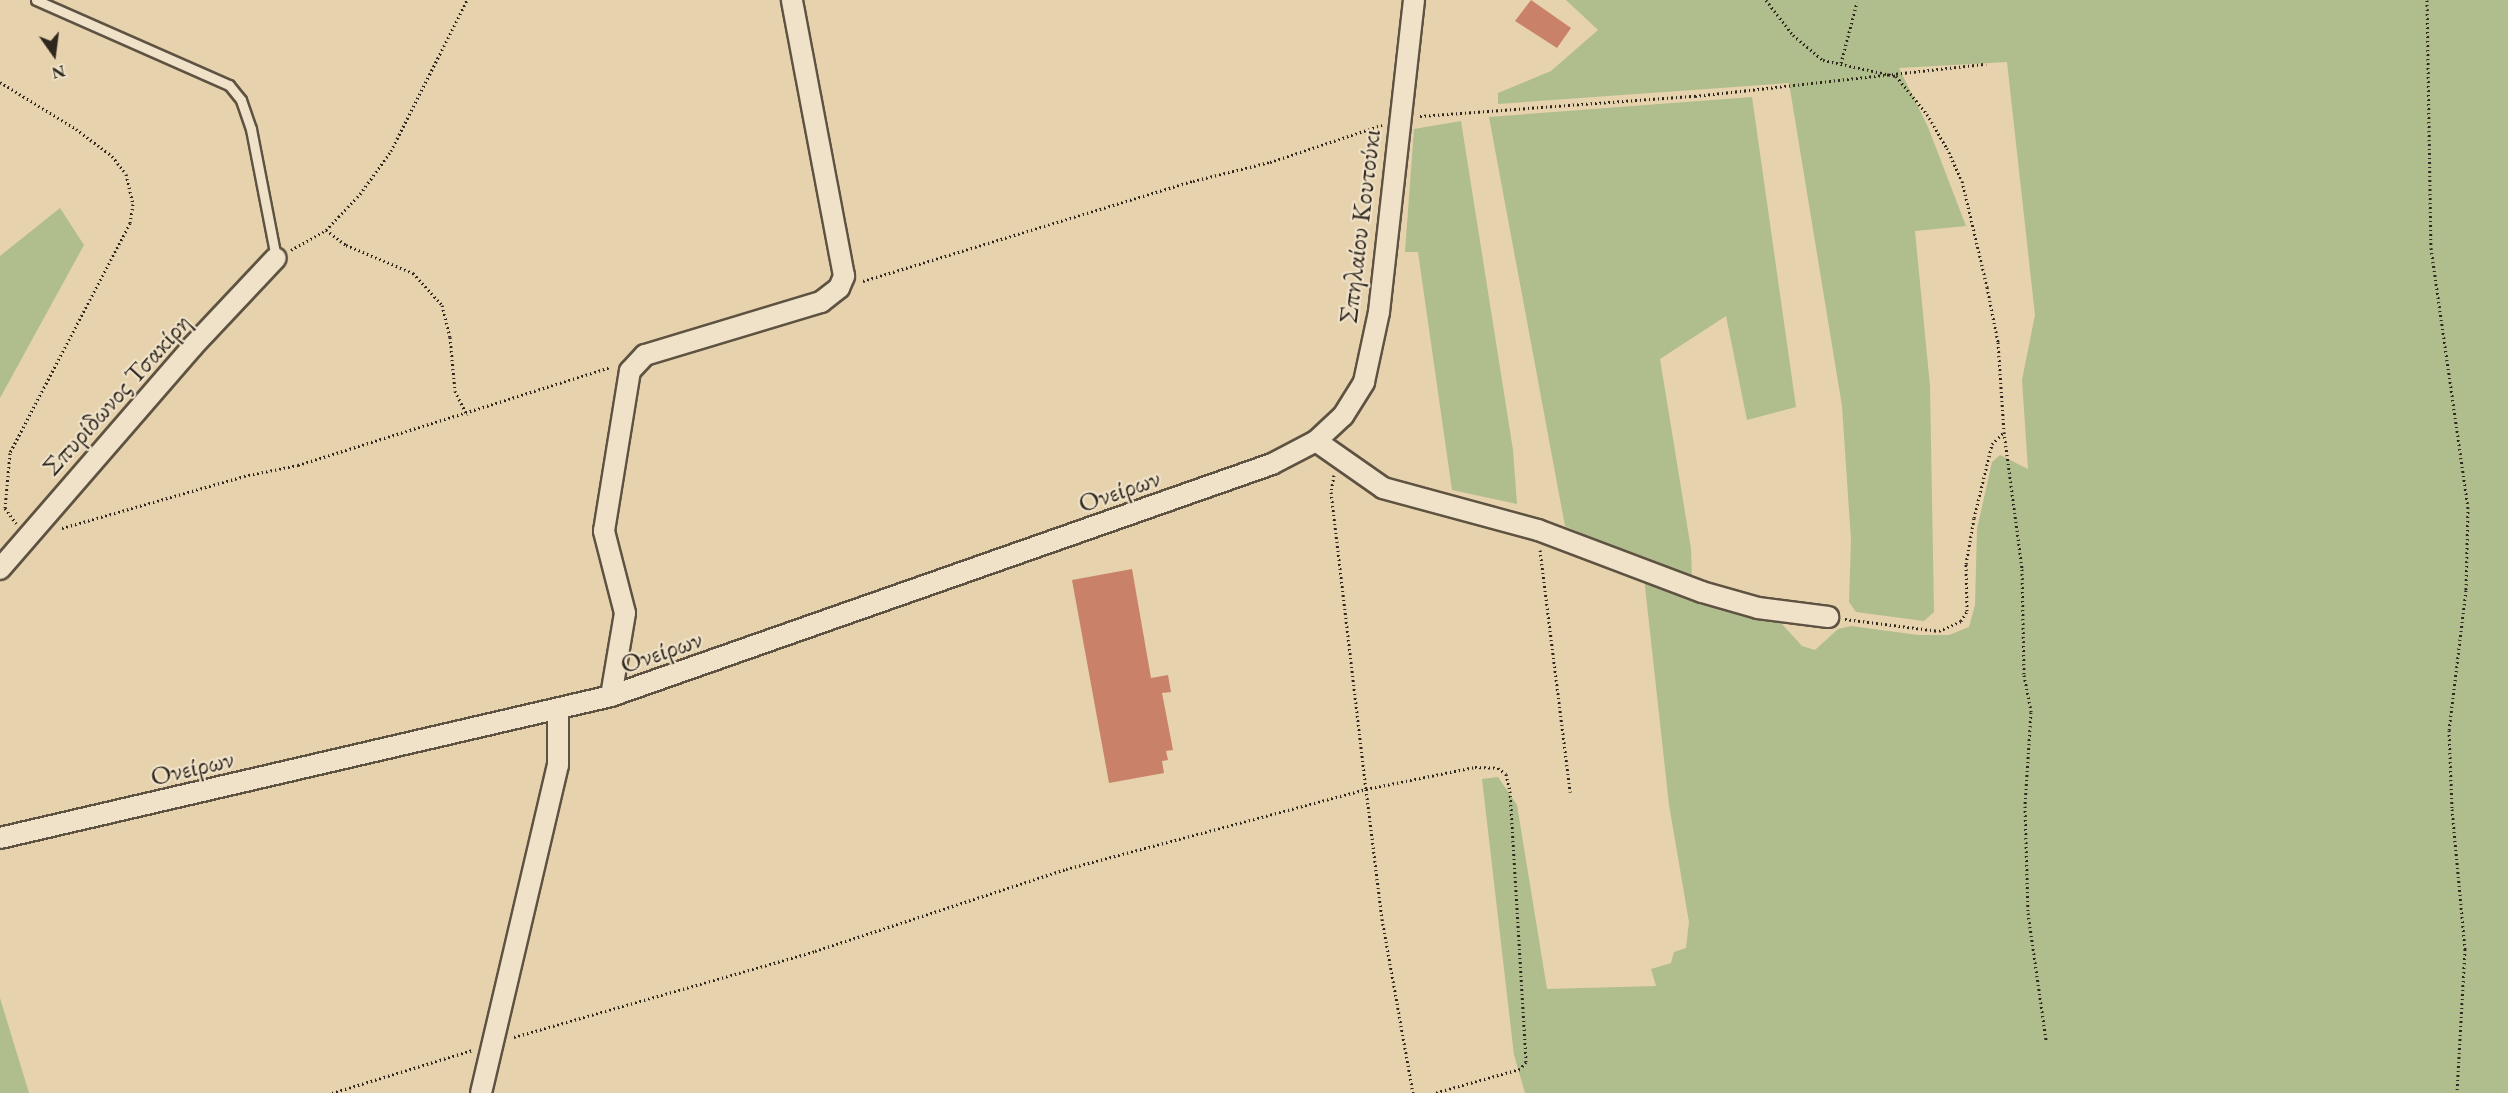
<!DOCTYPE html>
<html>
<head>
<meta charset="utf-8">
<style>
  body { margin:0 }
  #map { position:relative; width:2508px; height:1093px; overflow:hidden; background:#e6d2ac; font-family:"EB Garamond",serif }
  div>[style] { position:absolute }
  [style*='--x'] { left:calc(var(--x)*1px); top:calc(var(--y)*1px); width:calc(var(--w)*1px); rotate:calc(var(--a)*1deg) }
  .green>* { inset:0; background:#b0bd8d }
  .building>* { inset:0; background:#c98269 }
  .path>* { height:3px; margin-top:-1.5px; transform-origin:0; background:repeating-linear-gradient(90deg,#30281f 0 1.5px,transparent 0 4.5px) }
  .roads { filter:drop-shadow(2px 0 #5e5242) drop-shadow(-2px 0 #5e5242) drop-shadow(0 2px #5e5242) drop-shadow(0 -2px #5e5242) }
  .lane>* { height:9px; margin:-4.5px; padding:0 4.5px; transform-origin:4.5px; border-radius:4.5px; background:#efe2c9 }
  .street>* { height:20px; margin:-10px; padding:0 10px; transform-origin:10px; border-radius:10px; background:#efe2c9 }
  span { translate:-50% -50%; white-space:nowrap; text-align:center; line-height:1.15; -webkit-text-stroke:4.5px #efe2c9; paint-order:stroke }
  .street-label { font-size:27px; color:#30281f }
  .north { position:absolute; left:24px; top:24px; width:60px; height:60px; -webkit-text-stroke:4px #efe2c9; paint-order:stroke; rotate:166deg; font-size:16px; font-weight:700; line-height:24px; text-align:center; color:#30281f }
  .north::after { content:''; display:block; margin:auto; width:21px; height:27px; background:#30281f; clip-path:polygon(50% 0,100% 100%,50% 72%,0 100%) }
</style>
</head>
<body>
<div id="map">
  <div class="green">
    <div style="clip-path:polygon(1566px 0,2508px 0,2508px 1093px,1525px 1093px,1514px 1055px,1482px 779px,1498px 777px,1517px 805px,1547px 989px,1656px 986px,1651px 969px,1671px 963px,1674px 952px,1686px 948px,1689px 922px,1669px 805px,1644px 577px,1780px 622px,1802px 646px,1815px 650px,1838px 629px,1851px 626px,1918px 635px,1949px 635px,1969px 627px,1975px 605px,1977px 529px,1992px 462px,2000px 455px,2028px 469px,2022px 380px,2035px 315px,2007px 62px,1899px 68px,1928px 127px,1966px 226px,1915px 231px,1930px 386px,1934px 612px,1924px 621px,1856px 612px,1849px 602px,1851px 540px,1842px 406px,1789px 83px,1498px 104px,1498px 93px,1551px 71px,1598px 30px)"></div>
    <div style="clip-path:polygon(1752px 97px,1796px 407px,1747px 420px,1726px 316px,1660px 359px,1691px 549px,1692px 581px,1565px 526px,1489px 117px)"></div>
    <div style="clip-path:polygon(1461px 121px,1513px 450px,1517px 504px,1452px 490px,1418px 252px,1405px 252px,1414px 129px)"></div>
    <div style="clip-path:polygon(60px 208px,84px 245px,0 398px,0 256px)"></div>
    <div style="clip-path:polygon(0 998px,29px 1093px,0 1093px)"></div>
  </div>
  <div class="building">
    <div style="clip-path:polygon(1531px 0,1571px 28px,1557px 48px,1515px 21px)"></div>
    <div style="clip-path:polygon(1132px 569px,1151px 678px,1168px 675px,1171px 692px,1162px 693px,1173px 750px,1166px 751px,1168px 760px,1162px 761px,1164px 773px,1109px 783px,1072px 580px)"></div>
  </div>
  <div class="path">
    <div style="--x:1766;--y:0;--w:44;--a:52.4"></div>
    <div style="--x:1793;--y:35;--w:39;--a:40"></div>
    <div style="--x:1823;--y:60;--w:75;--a:12.4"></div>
    <div style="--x:1896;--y:76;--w:49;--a:50.8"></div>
    <div style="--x:1927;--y:114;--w:39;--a:60"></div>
    <div style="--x:1947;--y:148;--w:36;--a:66"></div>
    <div style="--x:1962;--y:181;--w:109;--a:76.7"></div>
    <div style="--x:1987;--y:287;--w:56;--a:78.7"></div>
    <div style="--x:1998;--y:342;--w:90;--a:86.2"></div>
    <div style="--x:2427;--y:0;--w:248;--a:89.1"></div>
    <div style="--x:2431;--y:248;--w:262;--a:81.9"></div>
    <div style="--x:2468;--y:507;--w:83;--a:91.4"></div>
    <div style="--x:2466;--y:590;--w:141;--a:96.9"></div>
    <div style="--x:2449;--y:730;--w:79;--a:87.8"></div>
    <div style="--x:2452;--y:809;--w:141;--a:84.7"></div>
    <div style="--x:2465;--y:949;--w:144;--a:93.2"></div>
    <div style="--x:1841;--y:63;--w:63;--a:-75.3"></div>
    <div style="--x:0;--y:82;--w:89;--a:31.7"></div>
    <div style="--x:76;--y:129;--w:45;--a:36.9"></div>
    <div style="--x:112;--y:156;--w:23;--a:52"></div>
    <div style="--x:126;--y:174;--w:31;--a:77"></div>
    <div style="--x:133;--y:204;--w:19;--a:99"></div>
    <div style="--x:130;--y:223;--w:259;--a:117.6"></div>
    <div style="--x:10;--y:453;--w:55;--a:95.2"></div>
    <div style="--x:5;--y:508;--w:19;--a:54"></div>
    <div style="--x:1420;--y:116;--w:276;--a:-4.2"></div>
    <div style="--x:1695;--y:96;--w:293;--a:-6.3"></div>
    <div style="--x:326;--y:230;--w:25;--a:37"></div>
    <div style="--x:346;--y:245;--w:73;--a:22.7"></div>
    <div style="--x:413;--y:273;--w:43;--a:47.8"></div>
    <div style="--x:442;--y:305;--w:33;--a:76"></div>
    <div style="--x:450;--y:337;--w:54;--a:84.7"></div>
    <div style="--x:455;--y:391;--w:27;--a:63"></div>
    <div style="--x:291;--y:250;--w:40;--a:-29.7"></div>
    <div style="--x:326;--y:230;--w:50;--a:-46.6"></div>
    <div style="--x:360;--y:194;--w:53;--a:-54.2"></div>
    <div style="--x:391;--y:151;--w:169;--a:-63.3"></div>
    <div style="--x:863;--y:281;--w:345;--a:-16.9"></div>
    <div style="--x:1193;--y:181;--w:79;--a:-13.9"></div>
    <div style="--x:1270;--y:162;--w:118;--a:-18.3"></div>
    <div style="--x:1334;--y:475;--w:17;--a:100"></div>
    <div style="--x:1331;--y:492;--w:299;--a:83.3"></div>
    <div style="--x:1366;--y:789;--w:111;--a:-11.4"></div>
    <div style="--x:1475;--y:767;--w:23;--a:2"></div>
    <div style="--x:1498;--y:768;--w:10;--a:37"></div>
    <div style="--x:1506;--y:774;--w:17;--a:77"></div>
    <div style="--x:1510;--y:791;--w:271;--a:86.6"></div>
    <div style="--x:1526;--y:1062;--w:9;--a:131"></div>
    <div style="--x:1520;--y:1069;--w:89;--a:164.4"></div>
    <div style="--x:62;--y:528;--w:189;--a:-15.9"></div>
    <div style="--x:244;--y:476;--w:55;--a:-11.5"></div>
    <div style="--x:298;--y:465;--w:328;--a:-17.4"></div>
    <div style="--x:1540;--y:550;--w:244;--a:82.9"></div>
    <div style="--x:1845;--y:619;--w:95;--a:7.3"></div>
    <div style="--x:1939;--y:631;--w:24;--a:-24"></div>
    <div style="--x:1961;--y:621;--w:12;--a:-59"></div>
    <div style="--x:1967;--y:611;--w:47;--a:-91.2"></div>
    <div style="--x:1966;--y:564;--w:47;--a:-80.1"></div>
    <div style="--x:1974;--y:518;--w:76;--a:-76.3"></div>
    <div style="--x:1992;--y:444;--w:17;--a:-45"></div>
    <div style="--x:2004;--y:432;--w:138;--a:82.5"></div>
    <div style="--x:2022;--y:569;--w:106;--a:88.9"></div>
    <div style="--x:2024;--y:675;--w:38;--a:79"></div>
    <div style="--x:2031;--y:712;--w:94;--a:93.7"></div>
    <div style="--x:2025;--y:806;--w:107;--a:88.4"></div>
    <div style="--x:2028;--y:913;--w:128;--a:81.9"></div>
    <div style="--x:514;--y:1037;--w:313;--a:-15.9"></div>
    <div style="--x:815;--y:951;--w:264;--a:-18.1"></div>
    <div style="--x:1066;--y:869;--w:310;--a:-14.9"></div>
    <div style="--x:1366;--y:789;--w:131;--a:83"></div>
    <div style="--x:1382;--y:919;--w:177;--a:79.9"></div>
    <div style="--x:332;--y:1093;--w:147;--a:-17"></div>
  </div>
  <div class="roads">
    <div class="lane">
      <div style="--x:36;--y:0;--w:211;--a:23.8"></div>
      <div style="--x:229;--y:85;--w:19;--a:51"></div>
      <div style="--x:241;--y:100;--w:31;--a:71"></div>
      <div style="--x:251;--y:129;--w:131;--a:79"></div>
    </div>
    <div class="street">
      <div style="--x:1316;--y:441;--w:82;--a:35"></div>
      <div style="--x:1383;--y:488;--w:161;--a:15.2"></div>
      <div style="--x:1538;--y:530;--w:175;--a:20.7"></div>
      <div style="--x:1702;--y:592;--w:58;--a:15.9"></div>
      <div style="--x:1758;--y:608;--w:71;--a:7.3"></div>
      <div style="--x:0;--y:569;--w:294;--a:-49.1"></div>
      <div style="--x:192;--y:347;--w:122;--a:-46.7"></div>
      <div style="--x:611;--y:696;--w:84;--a:-80.4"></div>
      <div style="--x:625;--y:613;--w:85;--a:-104.4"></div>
      <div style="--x:604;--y:531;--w:162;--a:-80.8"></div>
      <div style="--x:630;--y:371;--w:22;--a:-47"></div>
      <div style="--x:645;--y:355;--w:184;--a:-16.8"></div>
      <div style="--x:821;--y:302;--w:23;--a:-38"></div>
      <div style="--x:839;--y:288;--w:13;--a:-67"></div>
      <div style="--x:844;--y:276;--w:281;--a:-100.7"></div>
      <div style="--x:0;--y:838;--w:627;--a:-13.08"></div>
      <div style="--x:611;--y:696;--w:701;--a:-19.34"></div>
      <div style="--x:1272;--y:464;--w:50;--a:-27.6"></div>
      <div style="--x:1316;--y:441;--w:37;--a:-43"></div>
      <div style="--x:1343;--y:416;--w:40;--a:-58"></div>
      <div style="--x:1364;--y:382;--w:72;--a:-77.9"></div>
      <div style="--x:1379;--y:312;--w:314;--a:-83.6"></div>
      <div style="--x:481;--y:1093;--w:337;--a:-76.8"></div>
      <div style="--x:558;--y:765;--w:54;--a:-90"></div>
    </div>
  </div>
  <div class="street-label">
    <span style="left:1359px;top:226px;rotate:-83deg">Σπηλαίου Κουτούκι</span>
    <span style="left:116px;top:394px;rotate:-48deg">Σπυρίδωνος Τσακίρη</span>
    <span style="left:1119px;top:490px;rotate:-19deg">Ονείρων</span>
    <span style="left:661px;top:651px;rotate:-19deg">Ονείρων</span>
    <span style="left:192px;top:767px;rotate:-13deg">Ονείρων</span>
  </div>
  <div class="north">N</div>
</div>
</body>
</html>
